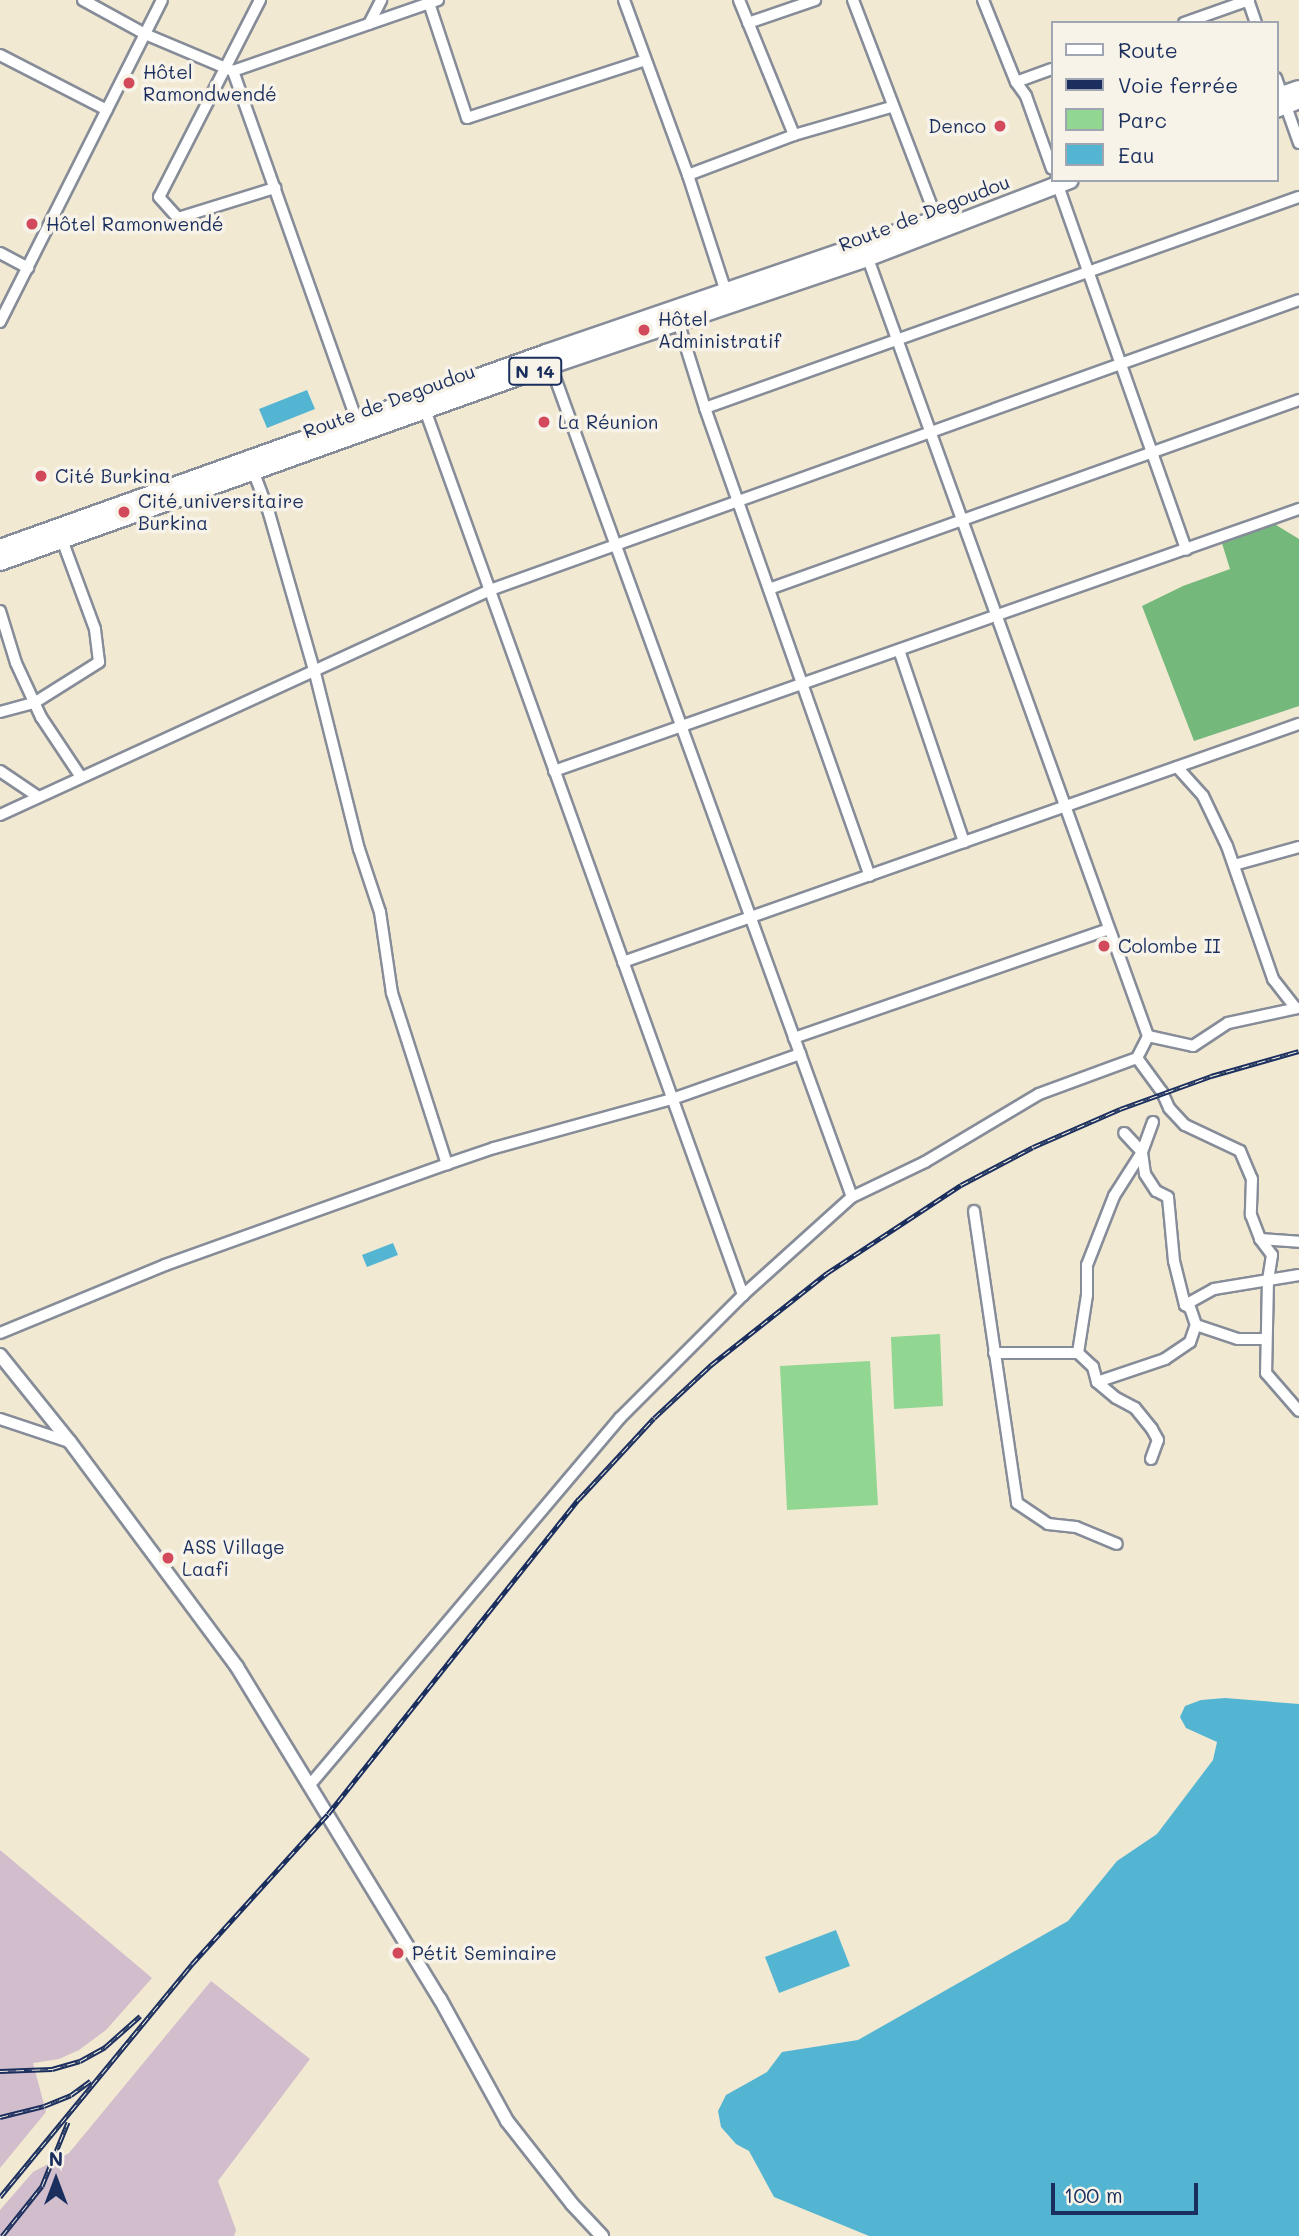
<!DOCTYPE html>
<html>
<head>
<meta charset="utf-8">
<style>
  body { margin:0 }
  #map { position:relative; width:1299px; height:2236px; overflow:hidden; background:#f2e9d3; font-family:Mali,sans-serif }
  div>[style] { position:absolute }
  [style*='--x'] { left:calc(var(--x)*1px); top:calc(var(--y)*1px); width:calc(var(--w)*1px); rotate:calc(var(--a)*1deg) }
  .industrial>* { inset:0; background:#d1bdcb }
  .green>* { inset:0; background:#91d791 }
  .forest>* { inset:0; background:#74b87b }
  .water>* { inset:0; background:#54b5d3 }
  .roads { filter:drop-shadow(2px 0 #868c98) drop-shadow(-2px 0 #868c98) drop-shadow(0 2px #868c98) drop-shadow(0 -2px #868c98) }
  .minor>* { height:10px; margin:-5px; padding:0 5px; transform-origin:5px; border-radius:5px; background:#fff }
  .tertiary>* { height:12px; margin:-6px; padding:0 6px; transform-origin:6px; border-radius:6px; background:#fff }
  .primary>* { height:16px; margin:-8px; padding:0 8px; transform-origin:8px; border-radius:8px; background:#fff }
  .rail>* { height:5px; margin-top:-2.5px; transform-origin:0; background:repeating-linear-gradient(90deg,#f7f3e8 0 8px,#1b2f5e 0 16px); box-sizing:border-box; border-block:2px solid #1b2f5e }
  .dots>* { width:19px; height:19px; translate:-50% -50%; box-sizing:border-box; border:4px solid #f7f3e8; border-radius:50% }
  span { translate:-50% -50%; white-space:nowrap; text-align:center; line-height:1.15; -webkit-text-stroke:7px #f7f3e8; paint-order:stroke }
  .shield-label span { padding:2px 5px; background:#f7f3e8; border:2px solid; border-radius:5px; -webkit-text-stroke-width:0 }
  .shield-label { font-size:18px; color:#1b2f5e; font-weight:700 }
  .poi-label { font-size:19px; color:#1b2f5e }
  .left { translate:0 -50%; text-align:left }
  .right { translate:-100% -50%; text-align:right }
  .street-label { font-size:19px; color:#1b2f5e }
  .legend { position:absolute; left:1051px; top:21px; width:228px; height:161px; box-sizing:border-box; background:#f7f3e8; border:2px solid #9fa5b1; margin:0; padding:9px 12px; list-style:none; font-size:21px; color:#1b2f5e }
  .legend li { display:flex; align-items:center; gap:14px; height:35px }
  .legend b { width:35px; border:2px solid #9fa5b1 }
  .north { position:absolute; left:21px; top:2145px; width:70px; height:70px; -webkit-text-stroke:5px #f7f3e8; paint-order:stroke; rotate:0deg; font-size:19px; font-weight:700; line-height:28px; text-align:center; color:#1b2f5e }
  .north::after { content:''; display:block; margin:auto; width:24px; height:32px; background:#1b2f5e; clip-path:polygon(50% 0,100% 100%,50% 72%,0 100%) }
  .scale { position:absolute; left:1051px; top:2183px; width:147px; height:32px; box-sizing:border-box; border:4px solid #1b2f5e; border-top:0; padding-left:9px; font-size:21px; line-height:24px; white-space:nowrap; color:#1b2f5e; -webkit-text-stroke:5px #f7f3e8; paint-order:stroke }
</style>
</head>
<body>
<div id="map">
  <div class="industrial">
    <div style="clip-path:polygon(0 1850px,152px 1978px,106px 2030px,79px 2050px,59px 2059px,33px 2063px,46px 2112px,0 2168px)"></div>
    <div style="clip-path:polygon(211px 1981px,310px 2059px,218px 2181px,236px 2230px,234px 2236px,0 2236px,0 2210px,33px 2172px,69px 2153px)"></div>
  </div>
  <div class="green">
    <div style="clip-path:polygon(940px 1334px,943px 1406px,894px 1409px,891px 1337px)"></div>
    <div style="clip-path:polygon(870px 1361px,878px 1505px,787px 1510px,780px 1366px)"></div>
  </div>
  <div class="forest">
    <div style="clip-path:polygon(1268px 520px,1299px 539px,1299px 706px,1194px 741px,1142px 606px,1183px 586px,1230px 569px,1220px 537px)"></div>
  </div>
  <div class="water">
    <div style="clip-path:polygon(307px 390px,315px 409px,267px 428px,259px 409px)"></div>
    <div style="clip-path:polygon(393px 1243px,398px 1255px,367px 1267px,362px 1255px)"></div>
    <div style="clip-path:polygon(1225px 1698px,1299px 1704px,1299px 2236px,869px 2236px,774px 2197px,749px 2151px,736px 2144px,721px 2127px,718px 2111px,726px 2095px,767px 2072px,782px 2052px,858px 2040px,1068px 1921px,1117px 1861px,1157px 1834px,1213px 1760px,1217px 1742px,1186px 1728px,1180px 1717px,1185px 1706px,1201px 1700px)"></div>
    <div style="clip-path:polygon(836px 1930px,850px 1966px,779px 1993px,765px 1957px)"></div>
  </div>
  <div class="roads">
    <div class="minor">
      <div style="--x:83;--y:0;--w:71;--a:28.7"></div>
      <div style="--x:145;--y:34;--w:95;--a:22.8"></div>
      <div style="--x:233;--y:71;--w:372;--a:70.5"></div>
      <div style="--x:260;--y:0;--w:221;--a:117.1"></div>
      <div style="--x:159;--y:197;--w:28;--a:48"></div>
      <div style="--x:178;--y:218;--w:102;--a:-17.2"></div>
      <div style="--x:624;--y:0;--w:186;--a:69.9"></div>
      <div style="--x:688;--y:175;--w:126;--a:72"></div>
      <div style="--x:739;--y:0;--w:146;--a:67.8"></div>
      <div style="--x:853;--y:0;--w:239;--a:69.1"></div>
      <div style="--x:983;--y:0;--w:88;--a:68.1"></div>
      <div style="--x:1016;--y:82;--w:17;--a:54"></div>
      <div style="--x:1026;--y:96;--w:77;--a:70.4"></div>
      <div style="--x:1248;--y:0;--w:24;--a:71"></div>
      <div style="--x:429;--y:3;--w:121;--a:71.7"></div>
      <div style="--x:467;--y:118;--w:187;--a:-18"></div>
      <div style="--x:748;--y:23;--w:71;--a:-18.9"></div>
      <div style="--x:1184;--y:23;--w:69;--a:-19.5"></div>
      <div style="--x:369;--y:24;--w:27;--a:-63"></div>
      <div style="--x:0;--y:55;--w:120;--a:27.2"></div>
      <div style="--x:233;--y:71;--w:217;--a:-19.1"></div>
      <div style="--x:1276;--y:78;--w:69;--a:70.5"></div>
      <div style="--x:1016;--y:82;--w:38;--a:-20"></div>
      <div style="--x:688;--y:175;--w:113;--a:-20.7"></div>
      <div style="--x:794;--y:135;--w:101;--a:-16.1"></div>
      <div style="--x:1056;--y:180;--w:392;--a:70.6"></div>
      <div style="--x:0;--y:253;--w:32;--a:28"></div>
      <div style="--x:677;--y:318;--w:94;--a:72.7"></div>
      <div style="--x:705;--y:408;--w:496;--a:70.6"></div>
      <div style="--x:0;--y:322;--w:360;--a:-63.3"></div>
      <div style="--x:549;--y:361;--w:889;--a:70.08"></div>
      <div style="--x:424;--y:407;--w:944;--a:70.24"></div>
      <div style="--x:705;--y:408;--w:630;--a:-19.56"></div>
      <div style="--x:254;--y:473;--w:43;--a:69.4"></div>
      <div style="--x:269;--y:513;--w:166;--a:74"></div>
      <div style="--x:315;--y:673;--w:181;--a:76"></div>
      <div style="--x:359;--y:849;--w:66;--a:71.6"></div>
      <div style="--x:380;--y:912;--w:82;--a:81.6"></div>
      <div style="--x:392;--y:993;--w:180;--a:72.2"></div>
      <div style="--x:769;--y:589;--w:563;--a:-19.63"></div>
      <div style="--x:0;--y:611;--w:54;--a:72.9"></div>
      <div style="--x:16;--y:663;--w:60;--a:65.2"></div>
      <div style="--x:41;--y:717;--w:72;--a:56.3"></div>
      <div style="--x:899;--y:650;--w:203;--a:71.3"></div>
      <div style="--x:0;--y:712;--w:35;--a:-15"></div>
      <div style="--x:34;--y:703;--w:77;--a:-32.2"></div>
      <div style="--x:99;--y:662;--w:33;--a:-97"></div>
      <div style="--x:95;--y:629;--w:98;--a:-110.3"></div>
      <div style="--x:1177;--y:767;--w:39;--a:48"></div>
      <div style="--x:1203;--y:796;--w:55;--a:64.4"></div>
      <div style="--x:1227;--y:846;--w:141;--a:70.9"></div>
      <div style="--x:1273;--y:979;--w:37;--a:52"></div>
      <div style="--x:0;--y:771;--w:45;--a:34"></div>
      <div style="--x:554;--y:771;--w:790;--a:-19.38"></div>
      <div style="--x:0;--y:815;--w:539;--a:-24.66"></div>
      <div style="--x:490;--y:590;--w:859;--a:-19.72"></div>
      <div style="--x:1234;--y:865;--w:67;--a:-15.5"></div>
      <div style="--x:623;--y:962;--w:717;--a:-19.4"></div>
      <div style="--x:1148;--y:1036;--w:46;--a:12.5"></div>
      <div style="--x:1193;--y:1046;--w:42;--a:-33.3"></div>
      <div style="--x:1228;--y:1023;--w:72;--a:-12.1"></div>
      <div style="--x:794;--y:1038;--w:333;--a:-19.1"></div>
      <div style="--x:1137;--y:1058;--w:42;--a:53.7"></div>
      <div style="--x:1162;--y:1092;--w:17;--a:66"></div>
      <div style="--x:1169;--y:1108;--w:23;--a:47"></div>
      <div style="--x:1185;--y:1125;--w:61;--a:25.3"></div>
      <div style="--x:1240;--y:1151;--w:30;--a:67"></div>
      <div style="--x:1252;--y:1179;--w:36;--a:92"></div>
      <div style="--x:1251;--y:1215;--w:26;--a:69"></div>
      <div style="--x:1260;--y:1239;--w:39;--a:4"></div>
      <div style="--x:974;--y:1211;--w:295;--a:81.6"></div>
      <div style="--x:1017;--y:1503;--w:37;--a:34"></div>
      <div style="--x:1048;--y:1524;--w:28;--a:6"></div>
      <div style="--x:1076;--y:1527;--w:44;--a:22.5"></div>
      <div style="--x:1260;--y:1239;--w:20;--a:53"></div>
      <div style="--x:1272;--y:1255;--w:25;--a:99"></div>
      <div style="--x:1268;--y:1280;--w:93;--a:91.2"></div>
      <div style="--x:1266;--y:1373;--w:50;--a:49"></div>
      <div style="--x:1185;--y:1305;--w:33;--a:-29"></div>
      <div style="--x:1214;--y:1289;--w:86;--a:-9.4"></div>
      <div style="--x:1196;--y:1325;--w:44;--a:18.4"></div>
      <div style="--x:1238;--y:1339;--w:28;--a:0"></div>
      <div style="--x:0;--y:1333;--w:178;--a:-22.4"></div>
      <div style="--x:165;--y:1265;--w:300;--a:-19.7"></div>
      <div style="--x:447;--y:1164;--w:50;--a:-18.8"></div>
      <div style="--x:494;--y:1148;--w:185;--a:-15.4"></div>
      <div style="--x:672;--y:1099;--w:136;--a:-19.4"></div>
      <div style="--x:994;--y:1353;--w:84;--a:0"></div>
      <div style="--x:1097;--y:1382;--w:72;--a:-18.7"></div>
      <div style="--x:1165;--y:1359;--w:30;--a:-34"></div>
      <div style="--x:1190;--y:1342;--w:18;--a:-71"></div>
      <div style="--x:1196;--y:1325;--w:18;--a:-109"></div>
      <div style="--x:1190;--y:1308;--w:6;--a:-149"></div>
      <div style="--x:1185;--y:1305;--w:45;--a:-104"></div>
      <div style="--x:1174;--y:1261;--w:64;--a:-95.4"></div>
      <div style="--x:1168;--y:1197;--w:13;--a:-153"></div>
      <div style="--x:1156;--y:1191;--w:20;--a:-123"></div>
      <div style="--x:1145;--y:1174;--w:22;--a:-98"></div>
      <div style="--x:1142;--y:1152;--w:26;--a:-133"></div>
      <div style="--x:0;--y:1419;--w:73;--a:18.4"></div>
      <div style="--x:1151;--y:1459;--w:20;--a:-70"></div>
      <div style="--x:1158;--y:1440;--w:13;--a:-119"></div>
      <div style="--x:1152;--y:1429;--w:27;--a:-129"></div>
      <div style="--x:1135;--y:1408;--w:21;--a:-152"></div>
      <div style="--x:1116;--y:1398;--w:25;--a:-140"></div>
      <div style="--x:1097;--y:1382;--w:16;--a:-105"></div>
      <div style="--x:1093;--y:1367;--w:21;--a:-137"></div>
      <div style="--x:1078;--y:1353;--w:59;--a:-81.2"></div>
      <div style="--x:1087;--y:1295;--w:30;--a:-90"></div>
      <div style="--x:1087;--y:1265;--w:74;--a:-68.6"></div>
      <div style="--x:1114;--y:1196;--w:52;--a:-57.5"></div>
      <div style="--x:1142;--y:1152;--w:32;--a:-70"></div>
      <div style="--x:309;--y:1786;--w:482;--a:-49.8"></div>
      <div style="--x:620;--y:1418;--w:174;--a:-45"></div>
      <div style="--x:743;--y:1295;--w:147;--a:-42"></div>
      <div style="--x:852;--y:1197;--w:81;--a:-25.6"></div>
      <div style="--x:925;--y:1162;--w:133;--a:-30.8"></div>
      <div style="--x:1039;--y:1094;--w:104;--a:-20.2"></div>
      <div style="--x:1137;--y:1058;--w:25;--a:-63"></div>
      <div style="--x:1148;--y:1036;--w:829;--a:-109.81"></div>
    </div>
    <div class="tertiary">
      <div style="--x:0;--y:1355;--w:112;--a:51.2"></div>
      <div style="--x:70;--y:1442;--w:280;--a:53.4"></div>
      <div style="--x:237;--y:1667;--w:389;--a:58.6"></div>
      <div style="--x:440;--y:1999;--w:139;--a:61.2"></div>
      <div style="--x:507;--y:2121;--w:105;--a:51.9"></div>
      <div style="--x:572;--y:2204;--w:44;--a:46.8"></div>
    </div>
    <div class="primary">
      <div style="--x:1276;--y:97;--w:24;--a:-19"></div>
      <div style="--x:1276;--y:109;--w:25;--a:-21"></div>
      <div style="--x:0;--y:548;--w:580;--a:-19.65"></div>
      <div style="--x:546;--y:353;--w:426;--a:-18.9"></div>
      <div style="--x:0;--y:562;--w:585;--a:-19.67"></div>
      <div style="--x:551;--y:365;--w:334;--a:-18.7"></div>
      <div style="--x:867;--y:258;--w:217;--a:-21"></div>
    </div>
  </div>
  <div class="rail">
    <div style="--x:0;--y:2071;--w:52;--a:-2.2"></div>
    <div style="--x:52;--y:2069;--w:29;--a:-16"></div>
    <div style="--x:80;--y:2061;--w:29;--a:-29"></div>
    <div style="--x:105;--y:2047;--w:47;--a:-41.5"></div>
    <div style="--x:0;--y:2117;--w:45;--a:-14"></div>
    <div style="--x:44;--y:2106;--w:29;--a:-22"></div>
    <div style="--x:71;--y:2095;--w:24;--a:-36"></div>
    <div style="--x:0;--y:2197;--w:302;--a:-50.5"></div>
    <div style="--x:192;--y:1964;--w:202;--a:-47.8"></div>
    <div style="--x:328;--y:1814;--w:403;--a:-51.5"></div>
    <div style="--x:579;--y:1499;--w:110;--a:-47.2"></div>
    <div style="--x:654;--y:1418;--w:78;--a:-42.9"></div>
    <div style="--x:711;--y:1365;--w:148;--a:-38.4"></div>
    <div style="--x:827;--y:1273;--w:160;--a:-33.3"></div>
    <div style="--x:961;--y:1185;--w:81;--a:-27.8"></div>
    <div style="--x:1033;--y:1147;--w:95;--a:-23.6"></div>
    <div style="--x:1120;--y:1109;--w:97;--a:-19.9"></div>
    <div style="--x:1211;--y:1076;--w:91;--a:-15.9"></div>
    <div style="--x:2;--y:2236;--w:64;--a:-51.3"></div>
    <div style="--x:42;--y:2186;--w:69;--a:-67.9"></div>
  </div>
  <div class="dots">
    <div style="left:129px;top:83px;background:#d1495b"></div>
    <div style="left:1000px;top:126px;background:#d1495b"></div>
    <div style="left:32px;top:224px;background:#d1495b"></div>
    <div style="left:644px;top:330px;background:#d1495b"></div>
    <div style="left:544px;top:422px;background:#d1495b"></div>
    <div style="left:41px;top:476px;background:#d1495b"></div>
    <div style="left:124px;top:512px;background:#d1495b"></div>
    <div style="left:1104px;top:946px;background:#d1495b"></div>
    <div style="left:168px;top:1558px;background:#d1495b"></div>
    <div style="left:398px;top:1953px;background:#d1495b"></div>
  </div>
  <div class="shield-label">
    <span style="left:535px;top:371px">N 14</span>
  </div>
  <div class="poi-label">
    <span class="left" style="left:143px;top:83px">Hôtel<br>Ramondwendé</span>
    <span class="right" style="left:986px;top:126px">Denco</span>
    <span class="left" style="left:46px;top:224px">Hôtel Ramonwendé</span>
    <span class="left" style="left:658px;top:330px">Hôtel<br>Administratif</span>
    <span class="left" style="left:558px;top:422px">La Réunion</span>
    <span class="left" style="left:55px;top:476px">Cité Burkina</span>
    <span class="left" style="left:138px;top:512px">Cité universitaire<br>Burkina</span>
    <span class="left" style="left:1118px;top:946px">Colombe II</span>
    <span class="left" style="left:182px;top:1558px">ASS Village<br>Laafi</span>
    <span class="left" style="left:412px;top:1953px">Pétit Seminaire</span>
  </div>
  <div class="street-label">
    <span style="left:924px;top:213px;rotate:-21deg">Route de Degoudou</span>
    <span style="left:389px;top:401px;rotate:-20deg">Route de Degoudou</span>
  </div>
  <ul class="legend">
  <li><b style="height:9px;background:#fff"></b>Route</li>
  <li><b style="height:9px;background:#1b2f5e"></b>Voie ferrée</li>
  <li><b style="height:19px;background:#91d791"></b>Parc</li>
  <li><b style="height:19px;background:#54b5d3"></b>Eau</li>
  </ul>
  <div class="north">N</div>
  <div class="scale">100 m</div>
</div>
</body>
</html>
